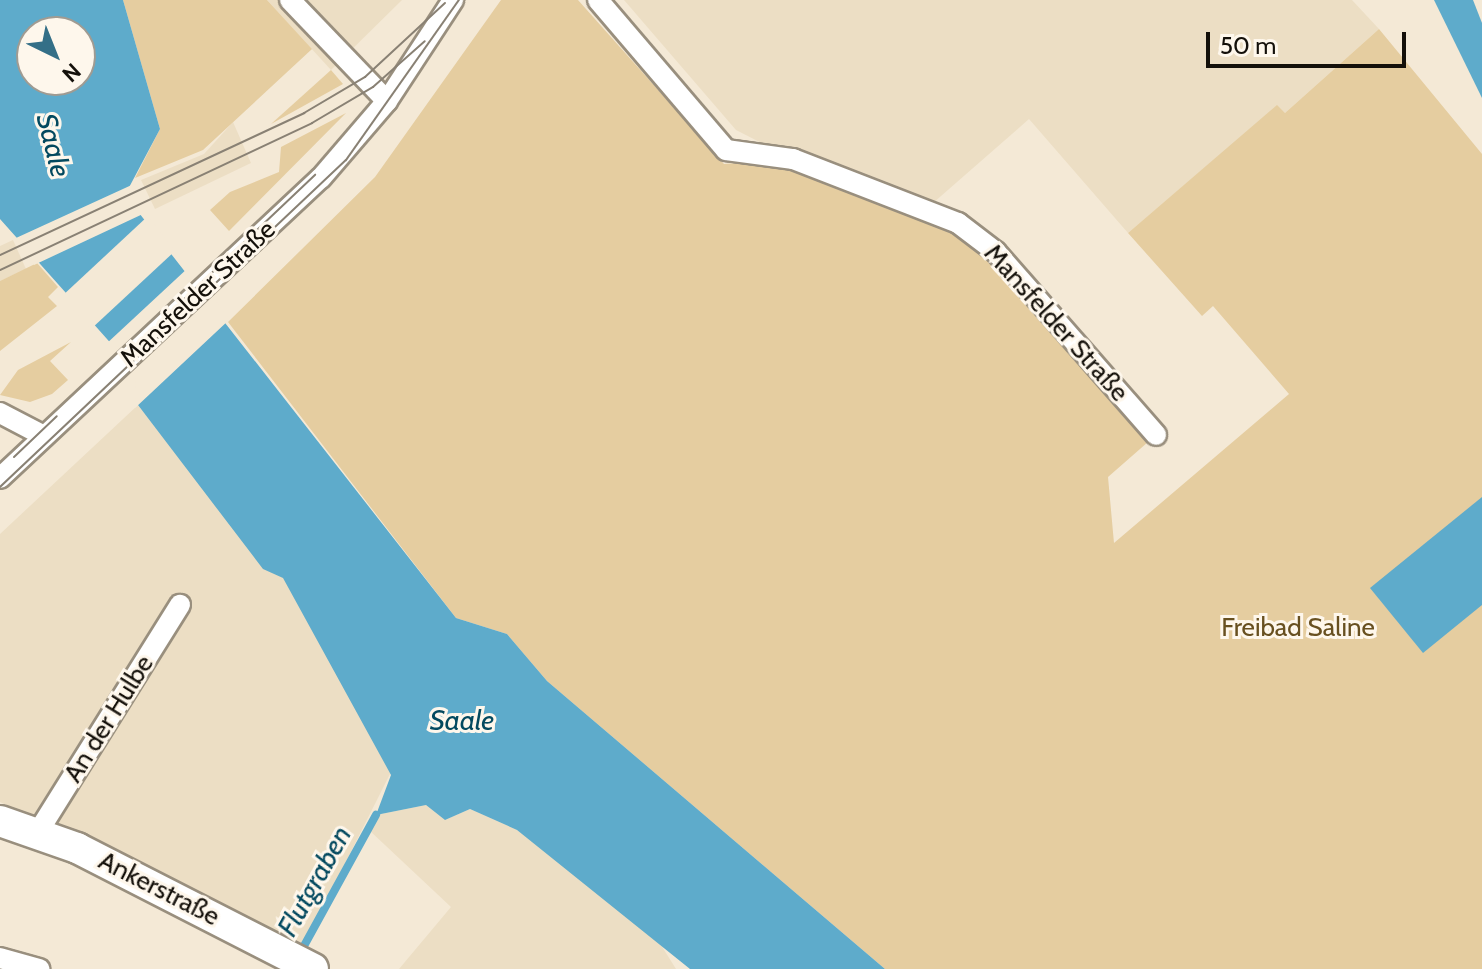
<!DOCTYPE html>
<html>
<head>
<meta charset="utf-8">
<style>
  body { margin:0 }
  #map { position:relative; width:1482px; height:969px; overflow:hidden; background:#f4e9d6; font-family:Cabin,sans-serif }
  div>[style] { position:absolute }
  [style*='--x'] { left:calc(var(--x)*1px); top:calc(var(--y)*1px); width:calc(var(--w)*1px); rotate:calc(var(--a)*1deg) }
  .built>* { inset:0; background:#ecdec4 }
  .green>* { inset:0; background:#e5cda0 }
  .water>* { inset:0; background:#5eabcb }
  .pier>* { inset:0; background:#f4e9d6 }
  .stream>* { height:8px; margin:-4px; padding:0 4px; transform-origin:4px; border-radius:4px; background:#5eabcb }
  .roads { filter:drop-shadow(2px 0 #998f7e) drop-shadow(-2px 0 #998f7e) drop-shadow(0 2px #998f7e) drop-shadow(0 -2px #998f7e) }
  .street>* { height:20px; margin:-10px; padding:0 10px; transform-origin:10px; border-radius:10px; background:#fff }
  .secondary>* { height:30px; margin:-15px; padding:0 15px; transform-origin:15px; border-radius:15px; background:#fff }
  .tram>* { height:2px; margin:-1px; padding:0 1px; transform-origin:1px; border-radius:1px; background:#898174 }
  span { translate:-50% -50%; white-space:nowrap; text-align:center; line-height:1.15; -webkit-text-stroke:6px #fef7ec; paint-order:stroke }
  .street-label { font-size:26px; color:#14100a }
  .park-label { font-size:26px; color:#685020 }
  .water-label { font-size:28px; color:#03495f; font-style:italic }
  .north { position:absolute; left:16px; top:16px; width:80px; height:80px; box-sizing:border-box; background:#fef7ec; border:2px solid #a09b92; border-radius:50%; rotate:137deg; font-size:22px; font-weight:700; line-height:32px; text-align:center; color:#14100a }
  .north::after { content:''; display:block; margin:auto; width:28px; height:36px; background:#346f87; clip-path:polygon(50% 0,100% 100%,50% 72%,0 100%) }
  .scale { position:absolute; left:1206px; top:32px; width:200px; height:36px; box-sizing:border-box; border:4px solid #14100a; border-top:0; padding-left:10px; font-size:24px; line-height:28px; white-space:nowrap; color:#14100a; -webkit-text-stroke:6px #fef7ec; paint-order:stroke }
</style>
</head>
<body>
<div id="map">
  <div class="built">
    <div style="clip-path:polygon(267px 0,402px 0,331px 70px)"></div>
    <div style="clip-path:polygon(624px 0,1352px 0,1379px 29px,1285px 113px,1277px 106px,1128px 233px,1029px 119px,925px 210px,793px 159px,736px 130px)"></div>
    <div style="clip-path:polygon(233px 122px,251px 163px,155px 209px,141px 180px,204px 154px)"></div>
    <div style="clip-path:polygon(13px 240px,26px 269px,0 281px,0 246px)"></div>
    <div style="clip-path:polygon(138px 405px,263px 566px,283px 574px,391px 772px,303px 947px,0 802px,0 534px)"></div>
    <div style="clip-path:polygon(426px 805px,445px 820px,470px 809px,517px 830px,656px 937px,676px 969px,399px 969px,451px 907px,369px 830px,376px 815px)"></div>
  </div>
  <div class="green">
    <div style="clip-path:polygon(123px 0,267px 0,312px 49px,203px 150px,135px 178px,160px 129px)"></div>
    <div style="clip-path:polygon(501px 0,578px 0,724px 164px,793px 159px,958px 223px,1156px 435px,1108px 477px,1114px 543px,1289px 394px,1213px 306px,1202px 316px,1128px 233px,1277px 105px,1285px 113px,1379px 29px,1482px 154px,1482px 969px,885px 969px,547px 681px,507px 634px,456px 618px,228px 322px,375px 177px)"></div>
    <div style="clip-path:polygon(331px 70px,343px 84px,271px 124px)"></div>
    <div style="clip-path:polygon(346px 113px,229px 231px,210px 210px,230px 192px,279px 172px,281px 147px)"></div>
    <div style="clip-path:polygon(37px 263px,58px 287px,48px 297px,57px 306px,0 351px,0 281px)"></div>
    <div style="clip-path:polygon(71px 342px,50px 361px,68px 380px,52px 394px,30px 402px,0 395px,18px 370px)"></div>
  </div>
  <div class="water">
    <div style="clip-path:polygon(evenodd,0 0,123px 0,160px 129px,125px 195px,456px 618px,507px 634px,547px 681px,885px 969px,690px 969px,517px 830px,470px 809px,445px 820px,426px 805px,376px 815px,391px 775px,283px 578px,263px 569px,138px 405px,140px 376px,0 219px,0 0,32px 32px,80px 32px,80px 80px,32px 80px,32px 32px)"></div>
    <div style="clip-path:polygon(1434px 0,1473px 0,1482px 23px,1482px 98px)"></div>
    <div style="clip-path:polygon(1482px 497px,1482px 605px,1423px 653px,1370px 588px)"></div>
  </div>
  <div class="pier">
    <div style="clip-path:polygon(136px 183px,130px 194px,145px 213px,34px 265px,16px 238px)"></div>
    <div style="clip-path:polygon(148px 216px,175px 251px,91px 329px,61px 297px)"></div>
    <div style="clip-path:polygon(189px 267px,230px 319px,135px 408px,136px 377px,105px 345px)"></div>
  </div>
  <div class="stream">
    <div style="--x:299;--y:955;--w:160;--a:-61.2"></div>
  </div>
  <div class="roads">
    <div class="street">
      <div style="--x:290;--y:0;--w:140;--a:46.2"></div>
      <div style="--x:598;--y:0;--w:197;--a:49.5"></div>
      <div style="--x:726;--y:150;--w:68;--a:7.7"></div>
      <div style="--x:793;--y:159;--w:177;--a:21.2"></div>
      <div style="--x:958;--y:223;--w:48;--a:37.3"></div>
      <div style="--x:996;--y:252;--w:243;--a:48.8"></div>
      <div style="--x:0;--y:413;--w:50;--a:27.6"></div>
      <div style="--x:0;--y:478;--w:439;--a:-43.1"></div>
      <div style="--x:321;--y:178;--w:101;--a:-49.4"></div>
      <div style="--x:387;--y:101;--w:121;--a:-56.8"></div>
      <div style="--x:38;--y:832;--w:268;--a:-58"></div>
      <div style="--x:0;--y:958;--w:41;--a:15.8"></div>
    </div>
    <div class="secondary">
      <div style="--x:0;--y:821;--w:82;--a:19.3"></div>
      <div style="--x:77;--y:848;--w:265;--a:27.1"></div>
    </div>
  </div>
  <div class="tram">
    <div style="--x:0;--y:255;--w:336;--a:-25"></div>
    <div style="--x:304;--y:113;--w:71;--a:-30.5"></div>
    <div style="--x:365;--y:77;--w:109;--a:-42.8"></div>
    <div style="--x:0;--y:270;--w:345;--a:-25.2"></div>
    <div style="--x:312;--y:123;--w:71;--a:-30.5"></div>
    <div style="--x:373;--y:87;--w:69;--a:-41.5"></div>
    <div style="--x:181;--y:302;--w:185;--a:-43.5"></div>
    <div style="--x:14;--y:457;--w:59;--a:-43.6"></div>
    <div style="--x:0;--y:487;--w:476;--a:-43.4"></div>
    <div style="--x:346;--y:160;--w:196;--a:-54.8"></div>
  </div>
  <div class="street-label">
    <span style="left:198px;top:294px;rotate:-43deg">Mansfelder Straße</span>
    <span style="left:1056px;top:323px;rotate:48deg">Mansfelder Straße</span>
    <span style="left:109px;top:719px;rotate:-58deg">An der Hulbe</span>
    <span style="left:159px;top:889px;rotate:27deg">Ankerstraße</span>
  </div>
  <div class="park-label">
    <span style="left:1298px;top:628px">Freibad Saline</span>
  </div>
  <div class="water-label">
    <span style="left:54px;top:145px;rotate:76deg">Saale</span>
    <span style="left:462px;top:720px">Saale</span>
    <span style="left:314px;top:881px;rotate:-61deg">Flutgraben</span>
  </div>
  <div class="north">N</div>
  <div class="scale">50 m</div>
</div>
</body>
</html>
